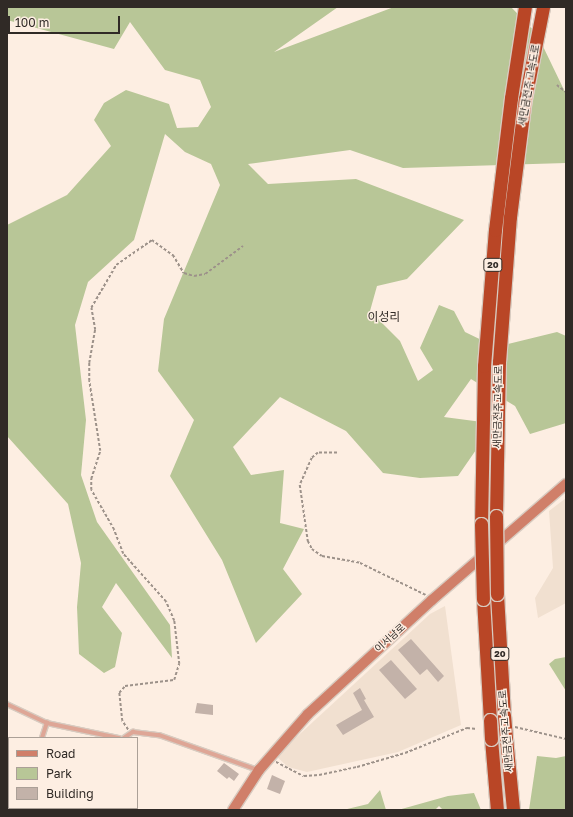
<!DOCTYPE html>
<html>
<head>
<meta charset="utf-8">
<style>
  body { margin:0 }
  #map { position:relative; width:573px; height:817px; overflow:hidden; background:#fdeee2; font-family:"Golos Text","Noto Sans KR",sans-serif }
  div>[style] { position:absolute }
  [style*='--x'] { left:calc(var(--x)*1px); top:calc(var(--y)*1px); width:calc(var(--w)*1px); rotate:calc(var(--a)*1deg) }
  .industrial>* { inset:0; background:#f1e0d0 }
  .green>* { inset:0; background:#b8c697 }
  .building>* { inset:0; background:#c3b2a9 }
  .path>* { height:1.5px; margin-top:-0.75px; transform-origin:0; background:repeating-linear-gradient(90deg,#9d928a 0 3px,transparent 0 5px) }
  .roads { filter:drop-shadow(1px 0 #d8cbc0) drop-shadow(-1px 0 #d8cbc0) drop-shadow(0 1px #d8cbc0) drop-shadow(0 -1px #d8cbc0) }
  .service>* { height:3.5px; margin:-1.75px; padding:0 1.75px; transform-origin:1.75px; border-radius:1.75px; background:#dea696 }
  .secondary>* { height:10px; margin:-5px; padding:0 5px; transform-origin:5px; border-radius:5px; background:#d07f69 }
  .motorway>* { height:13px; margin:-6.5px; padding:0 6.5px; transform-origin:6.5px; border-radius:6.5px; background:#b94626 }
  .bridges { filter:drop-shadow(1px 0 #d8cbc0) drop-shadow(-1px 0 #d8cbc0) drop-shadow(0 1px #d8cbc0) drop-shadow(0 -1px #d8cbc0) }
  .motorway-bridge>* { height:13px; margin:-6.5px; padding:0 6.5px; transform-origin:6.5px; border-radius:6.5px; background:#b94626 }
  span { translate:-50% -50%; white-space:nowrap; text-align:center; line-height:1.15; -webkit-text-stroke:3px #fdeee2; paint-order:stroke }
  .shield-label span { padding:1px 3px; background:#fdeee2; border:1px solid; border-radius:3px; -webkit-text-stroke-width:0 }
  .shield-label { font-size:9px; color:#302a26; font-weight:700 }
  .street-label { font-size:10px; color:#302a26 }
  .quarter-label { font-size:12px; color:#302a26 }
  .frame { position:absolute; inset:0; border:8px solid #302a26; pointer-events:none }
  .legend { position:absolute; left:8px; top:737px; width:130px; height:72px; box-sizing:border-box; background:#fdeee2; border:1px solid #aba097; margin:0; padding:5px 7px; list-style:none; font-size:12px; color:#302a26 }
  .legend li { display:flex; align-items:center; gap:8px; height:20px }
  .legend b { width:20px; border:1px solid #aba097 }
  .scale { position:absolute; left:8px; top:16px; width:112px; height:18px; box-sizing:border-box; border:2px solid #302a26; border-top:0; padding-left:5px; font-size:12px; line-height:14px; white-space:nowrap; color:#302a26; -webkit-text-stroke:3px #fdeee2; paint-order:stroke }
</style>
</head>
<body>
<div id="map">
  <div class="industrial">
    <div style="clip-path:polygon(566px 498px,566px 603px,538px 618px,535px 598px,553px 568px,549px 511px)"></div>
    <div style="clip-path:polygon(445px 606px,461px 725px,398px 752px,307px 772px,288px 767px,276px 756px,430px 614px)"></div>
  </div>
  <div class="green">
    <div style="clip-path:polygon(7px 7px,338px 7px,274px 52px,394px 7px,511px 7px,537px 34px,566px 94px,566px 163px,403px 168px,350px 150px,248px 164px,268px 184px,356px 179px,464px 220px,407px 279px,377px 286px,370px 311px,400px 341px,418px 381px,433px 370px,420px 348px,439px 305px,454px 311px,465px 332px,496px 347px,557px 332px,566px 336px,566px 423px,530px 434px,515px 406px,471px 379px,444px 417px,482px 422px,478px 447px,458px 476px,420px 478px,383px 473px,346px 431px,280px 397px,233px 447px,251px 475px,284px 470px,280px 523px,304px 529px,283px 569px,302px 594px,256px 643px,222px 560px,170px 476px,194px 420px,158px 371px,164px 319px,220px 185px,211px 164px,185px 152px,165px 134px,134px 240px,88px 282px,75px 325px,86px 420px,81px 475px,97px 522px,170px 625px,172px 658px,116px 583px,102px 607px,122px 633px,115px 667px,104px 673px,79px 654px,77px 607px,81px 563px,68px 504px,7px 436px,7px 225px,67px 195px,111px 146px,94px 120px,104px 103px,126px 90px,169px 104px,177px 128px,198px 127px,211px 107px,200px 80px,165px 70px,130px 22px,114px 49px,7px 20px)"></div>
    <div style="clip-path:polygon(566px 657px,566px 691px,549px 664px,555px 659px)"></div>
    <div style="clip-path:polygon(537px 756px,556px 758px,566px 756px,566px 810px,529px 810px)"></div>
    <div style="clip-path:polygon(380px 790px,386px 810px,343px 810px,368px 804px)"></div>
    <div style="clip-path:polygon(474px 793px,481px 810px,443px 810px,439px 806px,435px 810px,398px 810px,448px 796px)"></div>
  </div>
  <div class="building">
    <div style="clip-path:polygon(411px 639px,444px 676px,438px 682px,427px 669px,420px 675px,398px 650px)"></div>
    <div style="clip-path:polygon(391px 660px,417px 689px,405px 699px,379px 670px)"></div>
    <div style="clip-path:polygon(360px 688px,366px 699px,364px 700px,374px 717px,343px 735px,336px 725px,362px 710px,353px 693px)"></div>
    <div style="clip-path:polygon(197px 703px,213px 705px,213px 715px,195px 713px)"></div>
    <div style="clip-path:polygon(224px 763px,239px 774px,234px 781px,229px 777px,227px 779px,217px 771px)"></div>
    <div style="clip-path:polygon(272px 775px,285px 781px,280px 794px,267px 789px)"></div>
  </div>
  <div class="path">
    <div style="--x:557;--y:85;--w:11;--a:38"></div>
    <div style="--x:337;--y:453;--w:19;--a:180"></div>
    <div style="--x:318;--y:453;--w:8;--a:140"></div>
    <div style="--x:312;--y:458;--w:30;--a:114"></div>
    <div style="--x:300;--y:485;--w:57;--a:81.9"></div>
    <div style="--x:308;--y:541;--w:9;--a:63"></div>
    <div style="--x:312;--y:549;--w:12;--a:35"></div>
    <div style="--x:322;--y:556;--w:39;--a:10"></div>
    <div style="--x:360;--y:563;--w:73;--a:25.9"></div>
    <div style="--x:515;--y:727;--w:52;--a:13.2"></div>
    <div style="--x:128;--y:730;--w:11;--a:-124"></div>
    <div style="--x:122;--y:721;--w:28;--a:-96"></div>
    <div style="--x:119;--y:693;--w:9;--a:-49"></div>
    <div style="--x:125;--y:686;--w:49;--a:-7"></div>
    <div style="--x:174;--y:680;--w:17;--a:-73"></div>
    <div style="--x:179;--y:664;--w:43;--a:-96.6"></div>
    <div style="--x:174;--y:621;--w:21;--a:-113"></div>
    <div style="--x:166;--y:602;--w:64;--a:-131.9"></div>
    <div style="--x:123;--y:554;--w:26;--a:-111"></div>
    <div style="--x:114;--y:530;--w:46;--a:-119.9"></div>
    <div style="--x:91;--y:490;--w:11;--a:-90"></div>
    <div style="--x:91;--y:479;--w:29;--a:-72"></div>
    <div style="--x:100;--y:451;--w:71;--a:-98.9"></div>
    <div style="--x:89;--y:381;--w:18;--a:-90"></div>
    <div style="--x:89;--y:363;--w:34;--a:-80"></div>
    <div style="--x:95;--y:330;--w:22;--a:-100"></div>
    <div style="--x:91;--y:308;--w:50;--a:-59.8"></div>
    <div style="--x:116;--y:265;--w:44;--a:-34.8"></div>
    <div style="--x:152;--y:240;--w:26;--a:36"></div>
    <div style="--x:173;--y:255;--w:21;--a:59"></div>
    <div style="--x:184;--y:273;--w:10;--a:17"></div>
    <div style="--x:194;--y:276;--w:11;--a:-10"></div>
    <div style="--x:205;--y:274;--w:47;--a:-36.4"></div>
    <div style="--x:276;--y:762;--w:31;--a:27"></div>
    <div style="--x:304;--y:776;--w:15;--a:-4"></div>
    <div style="--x:319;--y:775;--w:39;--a:-12"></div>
    <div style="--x:357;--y:767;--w:50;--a:-16.3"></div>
    <div style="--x:405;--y:753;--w:67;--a:-22"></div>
    <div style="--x:467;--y:728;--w:10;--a:6"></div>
  </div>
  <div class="roads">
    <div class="service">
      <div style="--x:7;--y:704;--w:44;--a:25.4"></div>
      <div style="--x:47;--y:723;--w:74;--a:11.8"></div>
      <div style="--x:42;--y:738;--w:16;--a:-72"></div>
      <div style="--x:124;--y:738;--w:11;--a:-34"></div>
      <div style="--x:133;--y:732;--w:26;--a:7"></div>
      <div style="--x:159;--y:735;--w:105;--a:19.5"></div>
      <div style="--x:16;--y:810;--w:2;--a:-63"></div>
    </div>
    <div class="secondary">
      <div style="--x:233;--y:810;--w:48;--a:-57"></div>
      <div style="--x:259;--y:770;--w:74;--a:-48.8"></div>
      <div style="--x:308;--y:714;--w:168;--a:-42.6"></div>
      <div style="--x:432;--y:600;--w:177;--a:-40.9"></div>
    </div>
    <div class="motorway">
      <div style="--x:496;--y:516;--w:154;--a:-88.9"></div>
      <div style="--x:499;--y:362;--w:145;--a:-85.7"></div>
      <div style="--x:510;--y:217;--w:119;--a:-82.8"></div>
      <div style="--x:525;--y:99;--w:94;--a:-78.9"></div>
      <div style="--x:481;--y:524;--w:158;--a:-88.9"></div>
      <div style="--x:484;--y:366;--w:136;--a:-85.4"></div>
      <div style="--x:495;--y:230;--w:133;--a:-83.1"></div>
      <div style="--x:511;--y:98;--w:92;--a:-81.3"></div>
      <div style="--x:497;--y:594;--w:121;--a:86.7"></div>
      <div style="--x:483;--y:599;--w:121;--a:86.7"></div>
      <div style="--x:506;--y:738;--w:72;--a:84.4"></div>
      <div style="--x:491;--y:739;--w:71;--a:85.2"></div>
    </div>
  </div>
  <div class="bridges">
    <div class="motorway-bridge">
      <div style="--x:496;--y:516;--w:78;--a:89.3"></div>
      <div style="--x:481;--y:524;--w:75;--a:88.5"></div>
      <div style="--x:504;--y:715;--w:23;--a:85"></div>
      <div style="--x:490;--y:720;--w:19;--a:87"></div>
    </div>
  </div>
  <div class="shield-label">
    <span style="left:493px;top:265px">20</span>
    <span style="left:500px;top:654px">20</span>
  </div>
  <div class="street-label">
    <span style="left:529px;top:85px;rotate:-80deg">새만금전주고속도로</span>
    <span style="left:498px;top:407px;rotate:-89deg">새만금전주고속도로</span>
    <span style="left:390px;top:638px;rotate:-42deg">이서남로</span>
    <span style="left:506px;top:731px;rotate:-95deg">새만금전주고속도로</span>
  </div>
  <div class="quarter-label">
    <span style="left:384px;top:317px">이성리</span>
  </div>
  <div class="frame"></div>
  <ul class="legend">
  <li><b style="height:5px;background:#d07f69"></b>Road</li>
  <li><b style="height:11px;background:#b8c697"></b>Park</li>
  <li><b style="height:11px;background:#c3b2a9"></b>Building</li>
  </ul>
  <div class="scale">100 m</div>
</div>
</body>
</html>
